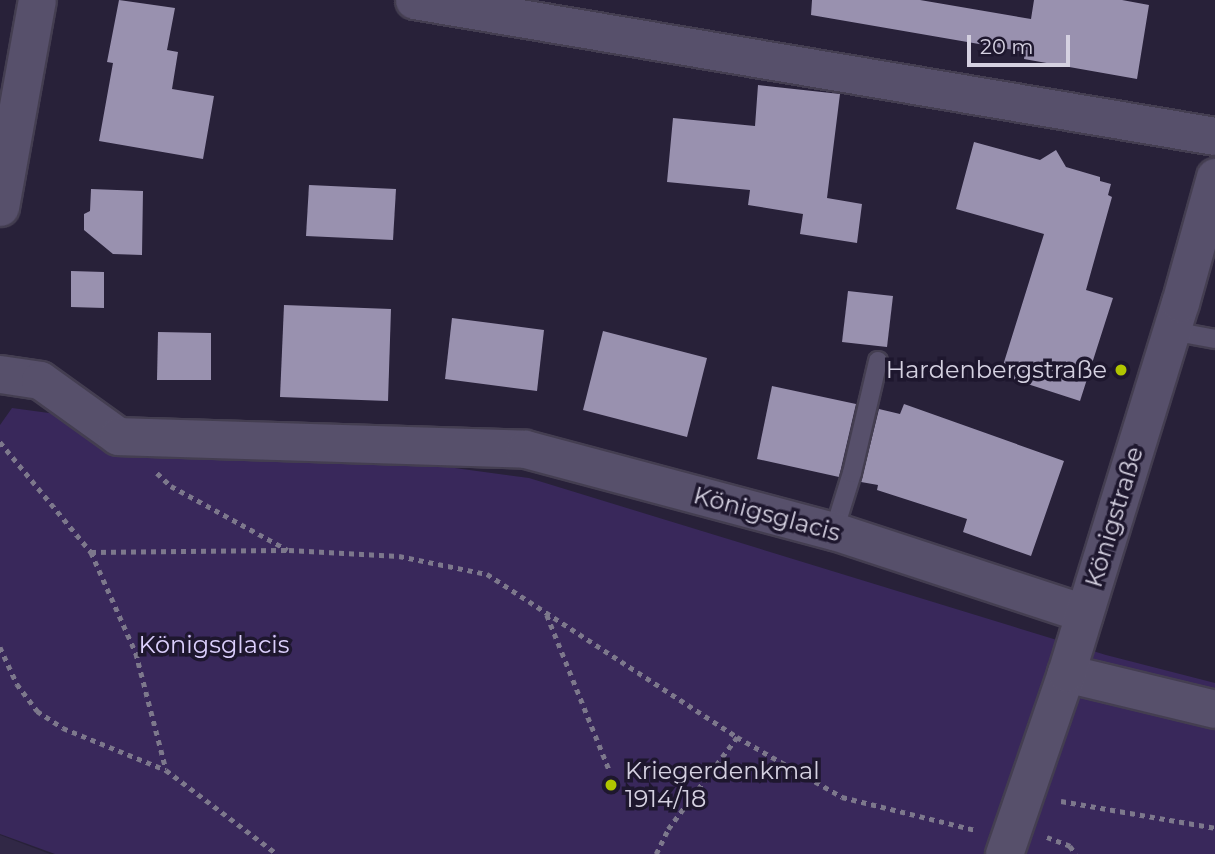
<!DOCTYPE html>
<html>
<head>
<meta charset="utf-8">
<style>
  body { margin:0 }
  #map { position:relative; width:1215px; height:854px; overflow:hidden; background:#282139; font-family:Montserrat,sans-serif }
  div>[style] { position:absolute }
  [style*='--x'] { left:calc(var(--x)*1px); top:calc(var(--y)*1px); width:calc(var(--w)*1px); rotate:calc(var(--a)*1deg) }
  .built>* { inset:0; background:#312846 }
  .green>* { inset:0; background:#39285b }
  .building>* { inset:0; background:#9991af }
  .path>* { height:4.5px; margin-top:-2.25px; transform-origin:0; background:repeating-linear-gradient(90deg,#7d788c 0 5px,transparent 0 10px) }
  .roads { filter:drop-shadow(2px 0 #443e51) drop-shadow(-2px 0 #443e51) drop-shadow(0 2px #443e51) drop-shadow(0 -2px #443e51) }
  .lane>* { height:18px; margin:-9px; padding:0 9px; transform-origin:9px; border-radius:9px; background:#57506b }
  .street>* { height:37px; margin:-18.5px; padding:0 18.5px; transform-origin:18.5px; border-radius:18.5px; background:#57506b }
  .dots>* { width:19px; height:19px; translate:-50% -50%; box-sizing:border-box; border:4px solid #1e172e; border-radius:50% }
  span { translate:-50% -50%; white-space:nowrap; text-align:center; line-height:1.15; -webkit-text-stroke:7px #1e172e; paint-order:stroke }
  .poi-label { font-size:24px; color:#d5d1e1 }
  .right { translate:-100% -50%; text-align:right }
  .left { translate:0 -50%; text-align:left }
  .street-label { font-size:24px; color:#d5d1e1 }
  .park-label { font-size:24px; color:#dbcffc }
  .scale { position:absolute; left:967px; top:35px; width:103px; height:32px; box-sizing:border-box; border:4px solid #d5d1e1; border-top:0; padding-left:9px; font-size:21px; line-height:24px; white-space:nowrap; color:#d5d1e1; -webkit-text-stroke:5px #1e172e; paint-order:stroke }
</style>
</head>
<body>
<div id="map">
  <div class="built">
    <div style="clip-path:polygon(0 835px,50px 854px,0 854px)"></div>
  </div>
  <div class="green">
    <div style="clip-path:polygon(12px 408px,529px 478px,1106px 655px,1215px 683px,1215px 854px,55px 854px,0 834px,0 425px)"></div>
  </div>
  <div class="building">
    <div style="clip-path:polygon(119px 0,175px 8px,167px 50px,178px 52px,172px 89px,214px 96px,203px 159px,99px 141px,113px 63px,107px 62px)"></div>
    <div style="clip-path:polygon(812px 0,920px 0,1031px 19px,1034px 0,1122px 0,1149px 5px,1137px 79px,1024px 59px,1025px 52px,811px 15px)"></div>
    <div style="clip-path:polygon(758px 85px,840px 94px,827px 198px,862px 204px,857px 243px,800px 234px,803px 214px,748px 205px,750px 190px,667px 182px,673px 118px,755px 126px)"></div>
    <div style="clip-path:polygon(974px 142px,1040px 160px,1056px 150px,1066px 167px,1100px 177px,1100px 181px,1111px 184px,1108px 195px,1112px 197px,1086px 290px,1113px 298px,1080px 401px,1000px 375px,1044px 234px,956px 209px)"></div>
    <div style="clip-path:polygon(309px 185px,396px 189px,393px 240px,306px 236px)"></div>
    <div style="clip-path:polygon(91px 189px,143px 191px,142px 255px,113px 254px,84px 230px,84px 214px,90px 211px)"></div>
    <div style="clip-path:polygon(71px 271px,104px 272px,104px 308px,71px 307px)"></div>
    <div style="clip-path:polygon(848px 291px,893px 296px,887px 347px,842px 342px)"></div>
    <div style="clip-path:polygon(284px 305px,391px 309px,388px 401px,280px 397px)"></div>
    <div style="clip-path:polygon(452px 318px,544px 330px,537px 391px,445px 379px)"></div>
    <div style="clip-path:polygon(603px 331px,707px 358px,687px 437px,583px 410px)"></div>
    <div style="clip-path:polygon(158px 332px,211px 333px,211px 380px,157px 380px)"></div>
    <div style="clip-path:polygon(772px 386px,856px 404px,839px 477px,757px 459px)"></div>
    <div style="clip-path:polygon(904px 404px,1064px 461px,1031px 556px,963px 532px,967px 519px,877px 490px,878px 485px,861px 482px,879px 409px,900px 414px)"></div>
  </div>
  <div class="path">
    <div style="--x:0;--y:442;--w:143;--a:50.4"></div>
    <div style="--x:91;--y:552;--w:198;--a:-0.6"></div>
    <div style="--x:289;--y:550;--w:110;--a:3.1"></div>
    <div style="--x:399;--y:556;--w:90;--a:11.6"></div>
    <div style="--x:487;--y:574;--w:298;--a:33.1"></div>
    <div style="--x:737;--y:737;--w:121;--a:29.7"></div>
    <div style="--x:842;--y:797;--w:137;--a:13.9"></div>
    <div style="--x:157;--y:473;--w:19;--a:43"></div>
    <div style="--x:171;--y:486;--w:133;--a:28.7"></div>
    <div style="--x:91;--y:552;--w:111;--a:66"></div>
    <div style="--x:136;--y:653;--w:120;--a:75.5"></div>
    <div style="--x:547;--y:615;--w:166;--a:68.1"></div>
    <div style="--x:0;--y:647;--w:41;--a:65.3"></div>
    <div style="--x:17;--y:684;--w:34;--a:53"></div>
    <div style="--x:37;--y:711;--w:31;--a:33"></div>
    <div style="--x:63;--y:728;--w:111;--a:22.2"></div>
    <div style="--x:166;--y:770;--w:139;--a:37.1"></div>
    <div style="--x:1061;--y:801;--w:156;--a:9.9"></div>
    <div style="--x:1047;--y:837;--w:25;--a:21"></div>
    <div style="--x:1070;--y:846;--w:10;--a:53"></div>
    <div style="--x:656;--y:854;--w:28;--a:-64"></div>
    <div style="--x:668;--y:829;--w:115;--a:-53.1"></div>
  </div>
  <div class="roads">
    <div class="lane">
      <div style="--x:1172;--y:331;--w:44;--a:10.5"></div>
      <div style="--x:834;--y:531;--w:61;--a:-72.8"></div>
      <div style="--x:852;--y:473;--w:115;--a:-76.9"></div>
    </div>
    <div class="street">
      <div style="--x:414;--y:0;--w:812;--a:9.64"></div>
      <div style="--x:0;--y:207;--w:210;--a:-79.9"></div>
      <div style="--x:0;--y:374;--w:40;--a:8.5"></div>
      <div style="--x:40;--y:380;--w:96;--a:35.7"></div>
      <div style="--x:118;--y:436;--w:407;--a:1.8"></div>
      <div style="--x:525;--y:449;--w:320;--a:14.9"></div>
      <div style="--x:834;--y:531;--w:263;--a:18.2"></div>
      <div style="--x:1066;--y:673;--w:153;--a:13.6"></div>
      <div style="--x:1004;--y:854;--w:191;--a:-71.1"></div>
      <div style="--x:1066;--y:673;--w:387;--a:-72.9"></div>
      <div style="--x:1180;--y:303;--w:131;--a:-74.5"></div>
    </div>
  </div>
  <div class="dots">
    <div style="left:1121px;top:370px;background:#b1c500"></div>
    <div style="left:611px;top:785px;background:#b1c500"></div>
  </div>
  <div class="poi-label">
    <span class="right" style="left:1107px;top:370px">Hardenbergstraße</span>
    <span class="left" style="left:625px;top:785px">Kriegerdenkmal<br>1914/18</span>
  </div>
  <div class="street-label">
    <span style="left:767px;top:514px;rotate:15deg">Königsglacis</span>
    <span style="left:1114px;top:517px;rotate:-73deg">Königstraße</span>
  </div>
  <div class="park-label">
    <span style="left:214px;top:645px">Königsglacis</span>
  </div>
  <div class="scale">20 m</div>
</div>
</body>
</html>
